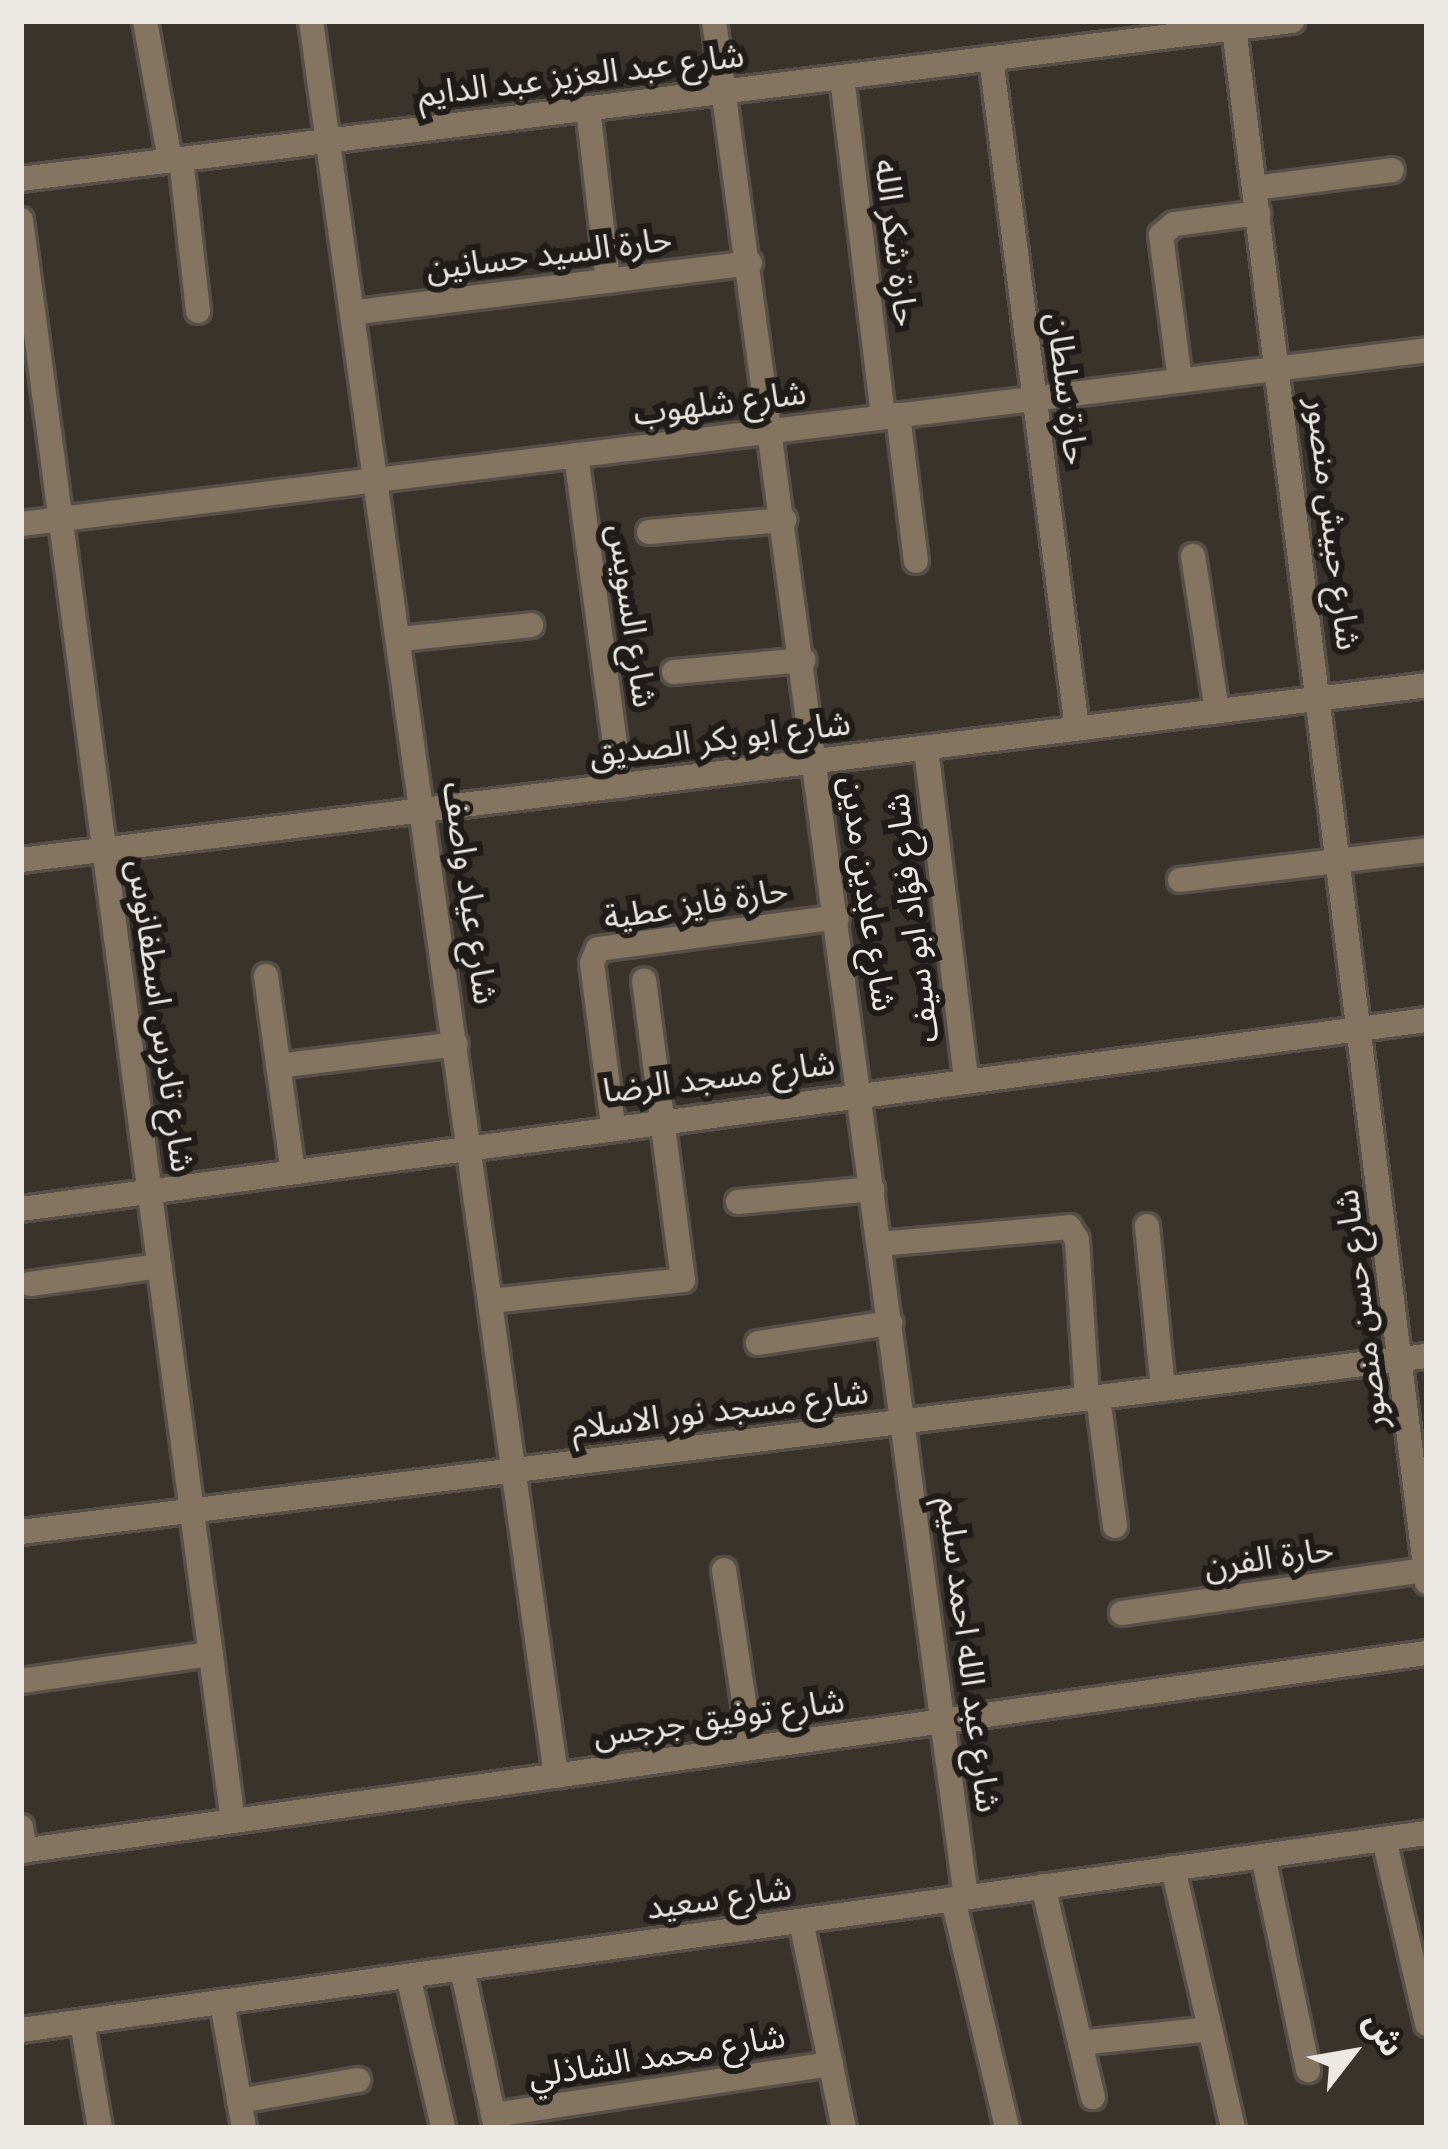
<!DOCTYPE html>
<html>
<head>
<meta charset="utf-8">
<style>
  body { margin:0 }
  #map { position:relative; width:1448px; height:2149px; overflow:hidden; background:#39332c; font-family:"Varela Round","Noto Sans Arabic",sans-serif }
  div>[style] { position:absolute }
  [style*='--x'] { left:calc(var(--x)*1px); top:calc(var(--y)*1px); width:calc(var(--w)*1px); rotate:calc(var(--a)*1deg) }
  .roads { filter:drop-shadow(3px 0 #565049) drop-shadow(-3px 0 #565049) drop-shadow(0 3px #565049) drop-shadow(0 -3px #565049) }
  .minor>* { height:24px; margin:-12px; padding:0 12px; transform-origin:12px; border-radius:12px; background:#85745f }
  span { translate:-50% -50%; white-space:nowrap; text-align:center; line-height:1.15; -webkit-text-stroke:12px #1e1b18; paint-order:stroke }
  .street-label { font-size:33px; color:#ece8e3 }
  .frame { position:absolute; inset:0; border:24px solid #ece8e3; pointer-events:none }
  .north { position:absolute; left:1292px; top:1993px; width:120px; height:120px; -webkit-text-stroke:9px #1e1b18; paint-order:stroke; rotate:59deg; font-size:33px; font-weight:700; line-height:48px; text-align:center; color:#ece8e3 }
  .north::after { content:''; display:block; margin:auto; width:42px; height:54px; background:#ece8e3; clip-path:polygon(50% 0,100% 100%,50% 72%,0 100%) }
</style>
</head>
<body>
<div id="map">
  <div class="roads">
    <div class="minor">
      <div style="--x:145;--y:21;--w:141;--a:79.8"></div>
      <div style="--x:311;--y:21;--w:1772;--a:82.05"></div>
      <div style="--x:714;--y:21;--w:1893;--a:82.35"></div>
      <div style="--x:1234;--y:28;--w:1566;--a:82.92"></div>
      <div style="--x:991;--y:58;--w:675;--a:82.69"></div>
      <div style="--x:842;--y:77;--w:342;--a:83.1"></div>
      <div style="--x:588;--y:108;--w:174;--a:83.4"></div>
      <div style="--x:181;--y:159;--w:153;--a:83.6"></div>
      <div style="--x:21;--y:179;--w:1281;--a:-7.09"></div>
      <div style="--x:1254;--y:188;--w:139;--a:-7.4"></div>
      <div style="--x:21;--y:220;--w:1615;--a:82.46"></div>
      <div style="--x:357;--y:312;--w:396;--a:-7.1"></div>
      <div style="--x:1180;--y:380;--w:146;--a:-97.5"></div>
      <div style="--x:1161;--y:235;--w:17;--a:-40"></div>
      <div style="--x:1174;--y:224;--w:85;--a:-7.5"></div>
      <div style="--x:898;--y:415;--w:147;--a:83"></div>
      <div style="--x:576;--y:455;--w:334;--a:82.3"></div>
      <div style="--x:21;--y:524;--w:1417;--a:-7.05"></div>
      <div style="--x:649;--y:532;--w:136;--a:-5.1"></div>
      <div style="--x:1193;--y:556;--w:157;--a:81.2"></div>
      <div style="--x:401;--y:639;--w:131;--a:-6.1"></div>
      <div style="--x:674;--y:672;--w:130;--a:-5.3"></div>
      <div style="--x:926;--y:748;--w:334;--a:83.1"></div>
      <div style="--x:21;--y:860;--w:1417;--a:-7.09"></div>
      <div style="--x:1180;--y:880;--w:249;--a:-6.9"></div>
      <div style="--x:266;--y:976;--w:193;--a:82.2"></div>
      <div style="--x:278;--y:1066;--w:179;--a:-7"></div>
      <div style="--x:613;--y:1125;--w:163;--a:-97.4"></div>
      <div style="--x:592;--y:963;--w:15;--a:-67"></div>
      <div style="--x:598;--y:949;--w:241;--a:-7.6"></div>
      <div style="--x:738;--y:1202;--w:135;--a:-5.5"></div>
      <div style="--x:21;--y:1209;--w:1419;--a:-7.66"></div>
      <div style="--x:1147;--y:1226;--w:164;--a:84.4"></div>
      <div style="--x:880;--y:1244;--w:190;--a:-5.1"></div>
      <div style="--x:1069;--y:1227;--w:15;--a:58"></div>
      <div style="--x:1077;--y:1240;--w:159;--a:86.4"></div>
      <div style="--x:30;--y:1284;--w:131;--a:-7.9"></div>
      <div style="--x:491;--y:1301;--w:193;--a:-6.2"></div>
      <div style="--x:683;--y:1280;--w:302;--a:-97.4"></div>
      <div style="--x:758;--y:1343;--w:134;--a:-8.6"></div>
      <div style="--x:1098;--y:1397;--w:130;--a:82.5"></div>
      <div style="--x:21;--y:1532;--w:1417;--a:-7.14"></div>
      <div style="--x:724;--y:1570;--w:180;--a:81.4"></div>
      <div style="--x:1122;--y:1613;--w:307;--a:-8.1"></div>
      <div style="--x:21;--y:1681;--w:192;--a:-8.1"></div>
      <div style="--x:21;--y:1827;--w:24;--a:81"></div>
      <div style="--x:1384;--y:1839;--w:190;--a:76.9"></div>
      <div style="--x:21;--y:1851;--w:1420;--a:-8.02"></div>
      <div style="--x:1263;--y:1856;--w:219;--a:78.1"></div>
      <div style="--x:1173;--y:1868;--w:267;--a:77"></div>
      <div style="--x:1043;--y:1886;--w:217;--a:76.7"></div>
      <div style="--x:953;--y:1899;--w:235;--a:76.7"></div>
      <div style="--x:801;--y:1921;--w:211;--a:78.3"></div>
      <div style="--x:462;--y:1968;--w:164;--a:78"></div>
      <div style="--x:408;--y:1976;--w:155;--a:76.9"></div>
      <div style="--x:222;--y:2002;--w:128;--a:80.1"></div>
      <div style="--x:82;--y:2022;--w:108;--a:80.4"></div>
      <div style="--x:21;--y:2030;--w:1420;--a:-7.98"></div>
      <div style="--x:1080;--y:2043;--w:131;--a:-6.1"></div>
      <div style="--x:239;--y:2101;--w:121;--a:-10"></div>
      <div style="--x:493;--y:2115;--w:342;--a:-8.6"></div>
    </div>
  </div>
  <div class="street-label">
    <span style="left:581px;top:76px;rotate:-7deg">شارع عبد العزيز عبد الدايم</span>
    <span style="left:895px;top:243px;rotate:83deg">حارة شكر الله</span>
    <span style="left:549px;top:255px;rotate:-7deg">حارة السيد حسانين</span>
    <span style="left:1066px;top:389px;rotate:83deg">حارة سلطان</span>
    <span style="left:720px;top:404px;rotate:-7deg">شارع شلهوب</span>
    <span style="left:1332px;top:524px;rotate:83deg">شارع حبيش منصور</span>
    <span style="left:631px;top:616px;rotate:82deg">شارع السويس</span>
    <span style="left:720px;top:740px;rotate:-7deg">شارع ابو بكر الصديق</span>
    <span style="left:469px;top:893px;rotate:82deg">شارع عياد واصف</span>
    <span style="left:867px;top:894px;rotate:82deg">شارع عابدين مدين</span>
    <span style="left:696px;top:905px;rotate:-9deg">حارة فايز عطية</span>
    <span style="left:913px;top:918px;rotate:-97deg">شارع فؤاد ابو سيف</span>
    <span style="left:160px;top:1016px;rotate:82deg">شارع تادرس اسطفانوس</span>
    <span style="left:719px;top:1078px;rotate:-7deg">شارع مسجد الرضا</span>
    <span style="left:1362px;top:1309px;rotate:-97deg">شارع حسن منصور</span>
    <span style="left:720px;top:1411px;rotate:-7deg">شارع مسجد نور الاسلام</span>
    <span style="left:1269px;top:1559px;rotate:-8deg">حارة الفرن</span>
    <span style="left:968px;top:1655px;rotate:83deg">شارع عبد الله احمد سليم</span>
    <span style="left:719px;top:1719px;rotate:-8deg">شارع توفيق جرجس</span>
    <span style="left:719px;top:1899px;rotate:-8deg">شارع سعيد</span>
    <span style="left:657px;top:2057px;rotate:-9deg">شارع محمد الشاذلي</span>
  </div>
  <div class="frame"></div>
  <div class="north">ش</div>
</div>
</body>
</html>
